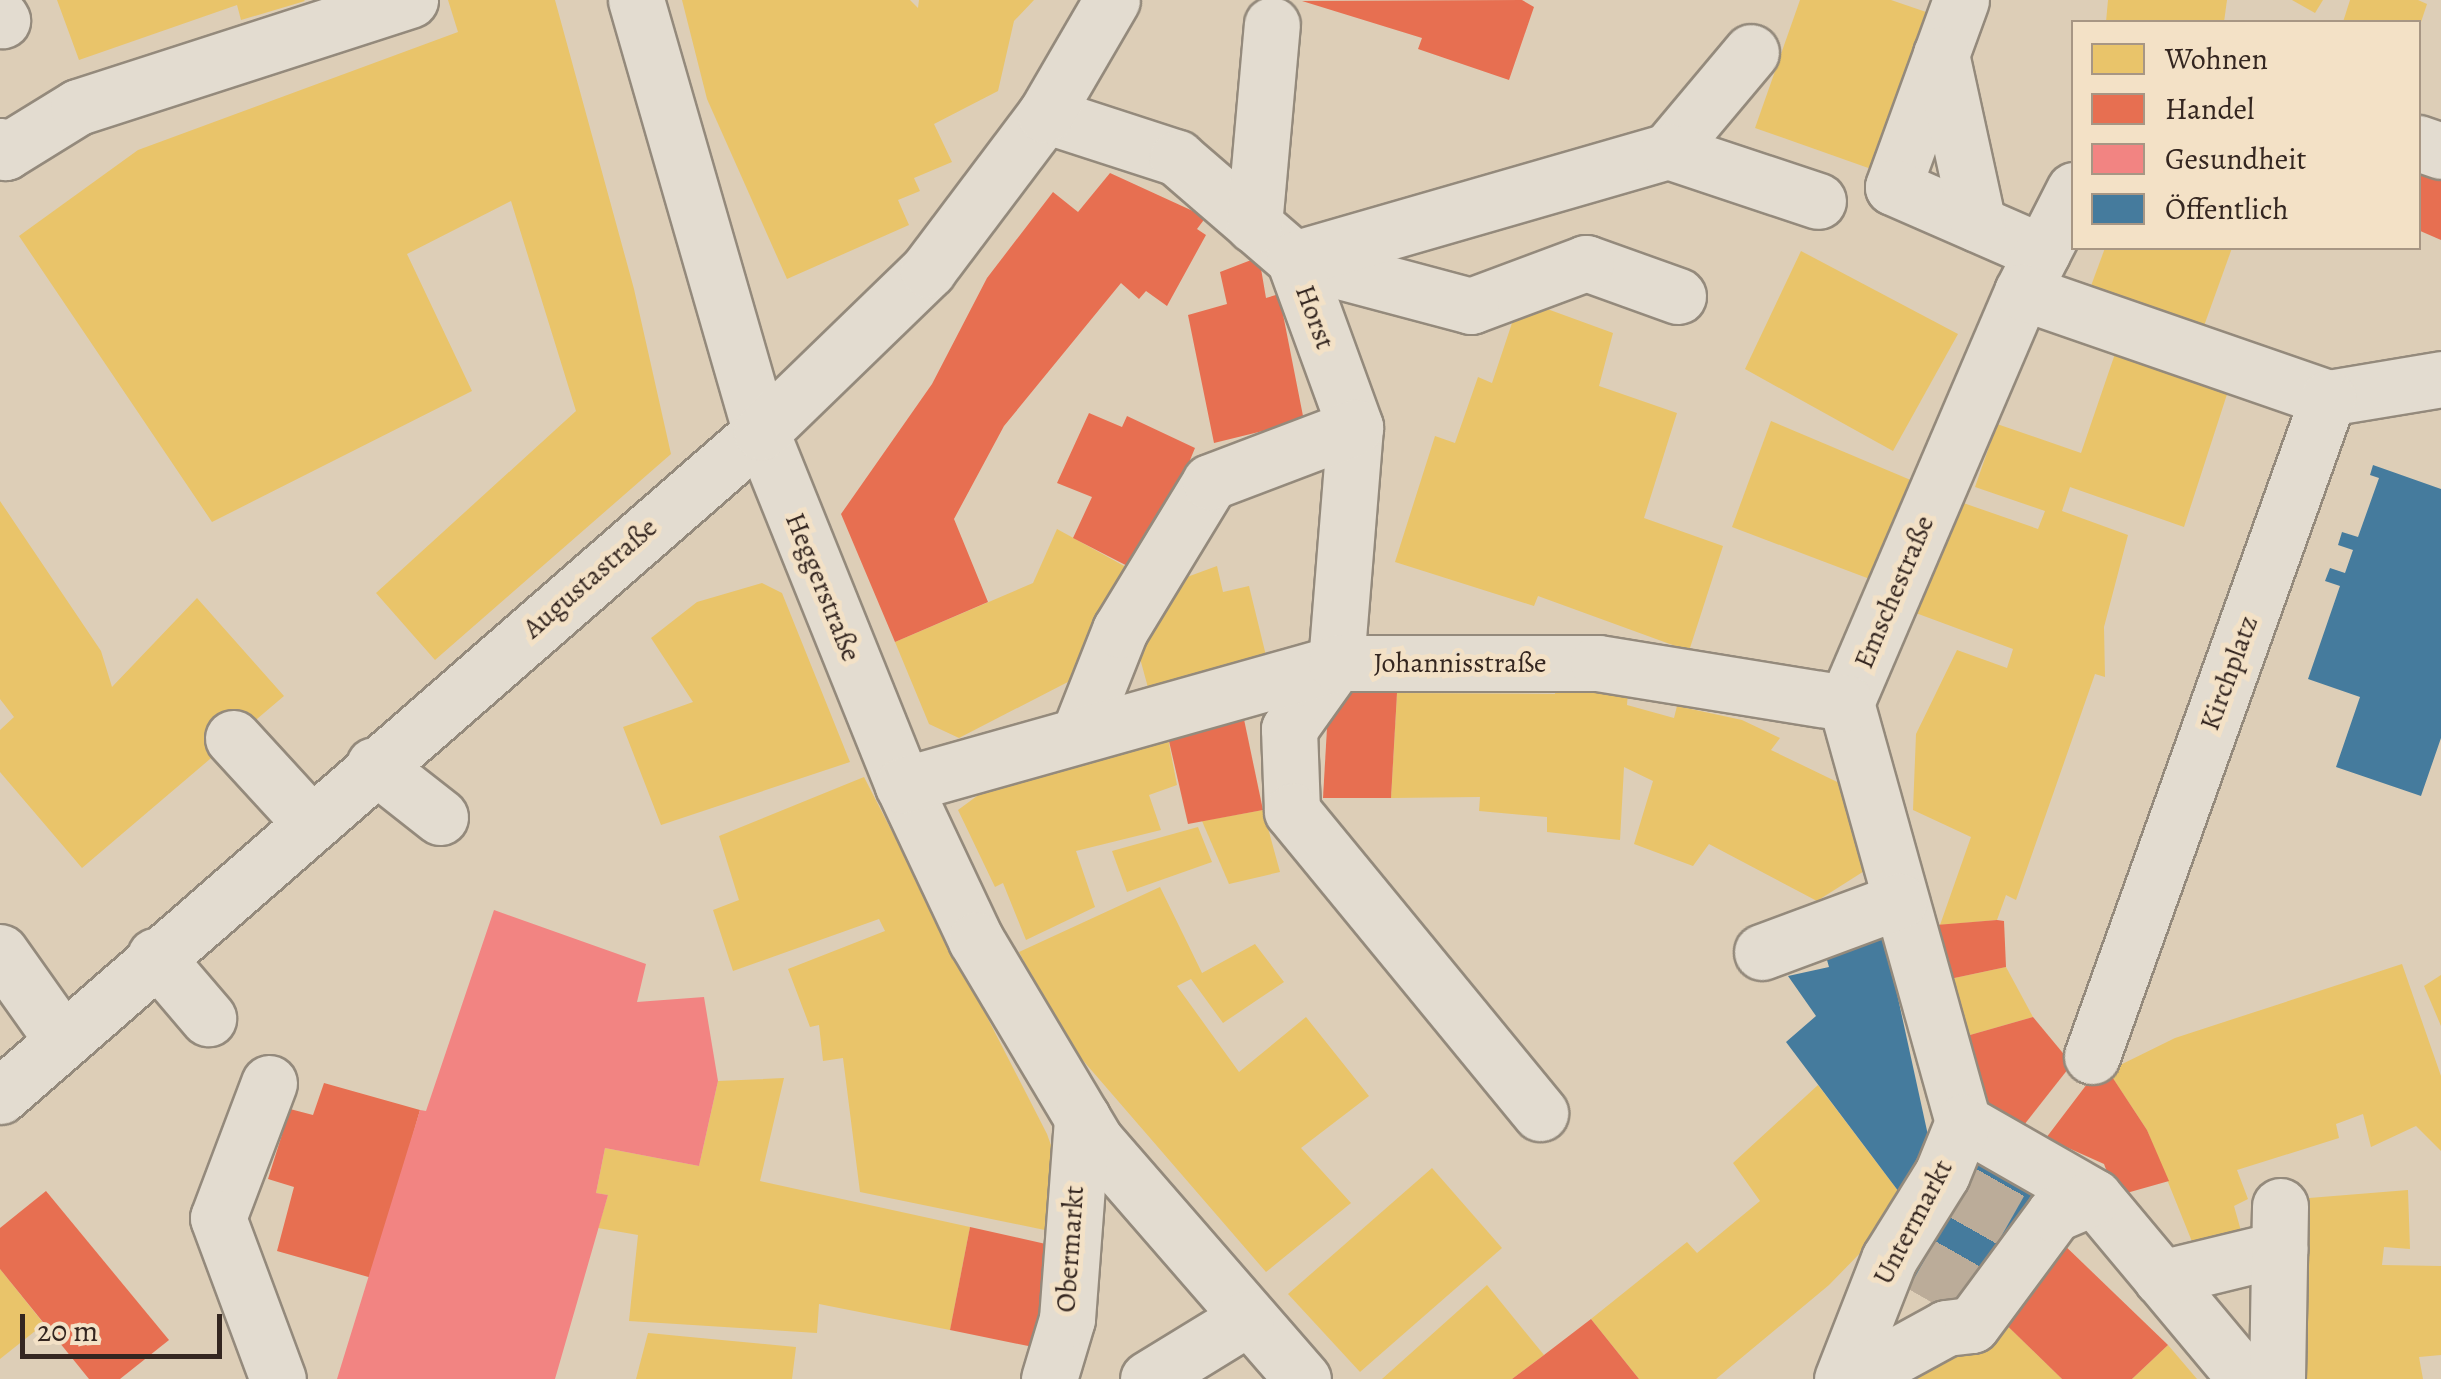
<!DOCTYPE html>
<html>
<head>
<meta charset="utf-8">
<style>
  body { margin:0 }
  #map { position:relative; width:2441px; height:1379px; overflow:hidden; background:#ddceb7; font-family:Alegreya,serif }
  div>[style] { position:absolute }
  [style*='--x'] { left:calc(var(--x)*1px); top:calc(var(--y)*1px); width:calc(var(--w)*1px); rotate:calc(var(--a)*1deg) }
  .homes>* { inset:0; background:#e9c46a }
  .shops>* { inset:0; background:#e76f51 }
  .health>* { inset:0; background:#f28482 }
  .public>* { inset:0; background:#457b9d }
  .minor-tunnel>* { height:55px; margin-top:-27.5px; transform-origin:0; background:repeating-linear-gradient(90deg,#bbac99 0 55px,transparent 0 83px) }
  .roads { filter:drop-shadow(2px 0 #948a7c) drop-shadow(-2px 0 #948a7c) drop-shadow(0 2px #948a7c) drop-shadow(0 -2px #948a7c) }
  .minor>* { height:55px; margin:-27.5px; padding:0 27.5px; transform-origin:27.5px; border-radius:27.5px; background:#e3dcd0 }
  span { translate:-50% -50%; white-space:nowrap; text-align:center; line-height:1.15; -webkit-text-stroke:10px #f3e1c6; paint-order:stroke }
  .street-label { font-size:28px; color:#342620 }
  .legend { position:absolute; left:2071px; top:20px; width:350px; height:230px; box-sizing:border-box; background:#f3e1c6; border:2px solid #a79684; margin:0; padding:12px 18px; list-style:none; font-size:30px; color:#342620 }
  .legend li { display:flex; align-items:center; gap:20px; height:50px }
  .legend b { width:50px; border:2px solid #a79684 }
  .scale { position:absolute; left:20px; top:1314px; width:202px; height:45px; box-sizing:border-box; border:5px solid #342620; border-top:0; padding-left:12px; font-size:30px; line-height:35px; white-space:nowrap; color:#342620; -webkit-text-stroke:8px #f3e1c6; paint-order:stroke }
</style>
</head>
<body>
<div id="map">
  <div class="homes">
    <div style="clip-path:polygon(57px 0,304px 0,305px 1px,241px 20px,237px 5px,79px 60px)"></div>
    <div style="clip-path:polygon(448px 0,555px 0,634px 289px,671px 454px,435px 660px,376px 593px,576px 411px,511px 201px,407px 254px,472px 391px,212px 522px,19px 236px,138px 150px,458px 32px)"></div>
    <div style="clip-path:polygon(682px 0,910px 0,918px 8px,919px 0,1034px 0,1014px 21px,998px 91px,934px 124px,952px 162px,914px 178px,920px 191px,898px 200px,909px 225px,787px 279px,707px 99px)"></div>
    <div style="clip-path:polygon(1800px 0,1891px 0,1929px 13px,1874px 170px,1755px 128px)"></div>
    <div style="clip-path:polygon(2108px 0,2227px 0,2224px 22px,2106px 22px)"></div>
    <div style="clip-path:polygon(2292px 0,2323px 0,2315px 13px)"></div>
    <div style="clip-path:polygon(2350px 0,2418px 0,2427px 4px,2421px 22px,2343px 22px)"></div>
    <div style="clip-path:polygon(2105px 248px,2232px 248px,2200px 337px,2088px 294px)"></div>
    <div style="clip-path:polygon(1801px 251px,1958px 334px,1893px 451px,1745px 369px)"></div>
    <div style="clip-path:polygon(1520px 299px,1613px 333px,1599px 386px,1677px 413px,1644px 518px,1723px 546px,1689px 651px,1538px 596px,1534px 606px,1395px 562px,1435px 436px,1455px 443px,1478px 377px,1492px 383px)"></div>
    <div style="clip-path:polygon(2118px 345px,2231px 382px,2184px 527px,2070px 487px,2062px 511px,2128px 535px,2104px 627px,2105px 677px,2095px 674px,2016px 900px,2006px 895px,1997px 920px,1940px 925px,1971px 837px,1913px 810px,1916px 734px,1957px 650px,2007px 668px,2013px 649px,1913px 612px,1952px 499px,2038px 529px,2045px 511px,1975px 487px,1997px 424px,2081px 453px)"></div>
    <div style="clip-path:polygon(1771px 421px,1913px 481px,1875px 581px,1732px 527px)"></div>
    <div style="clip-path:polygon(0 501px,101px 651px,112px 687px,197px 598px,284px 696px,82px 868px,0 772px,0 730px,14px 717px,0 699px)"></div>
    <div style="clip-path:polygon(1057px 529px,1137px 573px,1093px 669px,959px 738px,929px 724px,895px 642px,1033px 583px)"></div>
    <div style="clip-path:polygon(1217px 566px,1223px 592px,1249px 586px,1270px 672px,1153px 706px,1132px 629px,1157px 588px)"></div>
    <div style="clip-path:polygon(762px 583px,782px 593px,850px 762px,661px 825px,623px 727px,693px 702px,651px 638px,697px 602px)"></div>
    <div style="clip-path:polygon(1556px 685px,1628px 692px,1627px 705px,1674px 718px,1677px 706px,1742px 720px,1780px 738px,1771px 750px,1858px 792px,1869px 868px,1817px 901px,1709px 844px,1693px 866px,1634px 844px,1653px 781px,1624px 767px,1620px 840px,1547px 832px,1547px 817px,1479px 811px,1480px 797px,1391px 798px,1397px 693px,1555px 694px)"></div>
    <div style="clip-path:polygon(1166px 728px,1177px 785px,1149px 795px,1161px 830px,1076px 851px,1095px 907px,1026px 940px,1003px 883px,995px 887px,958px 810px,996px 782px)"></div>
    <div style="clip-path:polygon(864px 777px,1047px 1134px,1062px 1176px,1064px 1234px,860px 1192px,843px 1058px,823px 1061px,819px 1025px,810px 1027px,788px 969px,885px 931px,879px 919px,733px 971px,713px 910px,739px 900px,719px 836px)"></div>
    <div style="clip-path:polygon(1263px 810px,1280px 872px,1229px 884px,1202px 821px)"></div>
    <div style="clip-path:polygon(1198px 827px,1212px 862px,1127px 892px,1112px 851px)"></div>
    <div style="clip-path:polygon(1160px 887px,1202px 973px,1255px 944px,1284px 982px,1223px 1023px,1191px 979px,1177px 986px,1239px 1072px,1306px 1017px,1369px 1096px,1301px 1148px,1351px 1203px,1266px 1272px,1067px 1042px,1019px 952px)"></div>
    <div style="clip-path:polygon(2402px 964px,2441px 1076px,2441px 1151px,2416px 1126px,2371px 1147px,2363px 1114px,2336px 1124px,2339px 1138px,2237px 1170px,2248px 1199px,2234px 1206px,2243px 1238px,2195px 1249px,2147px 1130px,2108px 1071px,2175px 1038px)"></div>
    <div style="clip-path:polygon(2006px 967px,2033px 1017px,1956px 1039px,1945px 980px)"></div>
    <div style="clip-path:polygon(2441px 975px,2441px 1026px,2424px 986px)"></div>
    <div style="clip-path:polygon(784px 1078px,760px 1181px,970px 1227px,950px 1330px,819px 1304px,817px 1333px,629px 1321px,638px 1235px,598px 1228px,608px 1195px,596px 1193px,605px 1148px,699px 1166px,718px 1081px)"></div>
    <div style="clip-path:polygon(1818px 1085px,1908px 1204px,1829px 1285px,1716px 1379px,1639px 1379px,1591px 1319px,1687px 1242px,1697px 1253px,1760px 1201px,1733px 1163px)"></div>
    <div style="clip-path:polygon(1432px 1168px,1502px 1248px,1360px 1372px,1288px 1294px)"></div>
    <div style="clip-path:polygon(2408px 1190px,2410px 1249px,2384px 1247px,2382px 1265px,2441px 1266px,2441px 1355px,2419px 1357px,2423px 1379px,2305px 1379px,2300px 1357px,2309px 1198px)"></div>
    <div style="clip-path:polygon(0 1269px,44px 1324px,0 1359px)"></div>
    <div style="clip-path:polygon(1487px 1285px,1544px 1355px,1512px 1379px,1382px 1379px)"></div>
    <div style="clip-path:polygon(1990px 1309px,2062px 1379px,1917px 1379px)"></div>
    <div style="clip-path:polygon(648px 1333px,796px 1347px,792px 1379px,636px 1379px)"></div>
    <div style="clip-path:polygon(2168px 1345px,2197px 1379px,2132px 1379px)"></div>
  </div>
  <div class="shops">
    <div style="clip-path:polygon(1522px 0,1534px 7px,1509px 80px,1418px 49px,1422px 38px,1302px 1px)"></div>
    <div style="clip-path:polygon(2418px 166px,2441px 173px,2441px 240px,2418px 230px)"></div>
    <div style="clip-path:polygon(1110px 173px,1206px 217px,1197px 229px,1206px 235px,1167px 306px,1146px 291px,1139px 299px,1121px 283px,1004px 426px,954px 519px,988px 602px,895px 642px,841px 514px,932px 384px,987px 278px,1053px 192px,1078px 212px)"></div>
    <div style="clip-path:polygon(1259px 257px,1266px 298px,1279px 294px,1304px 421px,1214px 443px,1188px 315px,1227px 304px,1220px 272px)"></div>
    <div style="clip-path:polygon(1089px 413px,1122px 427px,1127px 416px,1195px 448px,1143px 574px,1073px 538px,1092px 497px,1057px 483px)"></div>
    <div style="clip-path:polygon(1329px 693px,1397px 693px,1391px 798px,1323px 798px)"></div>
    <div style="clip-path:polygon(1241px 705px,1263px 810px,1188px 824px,1166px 728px)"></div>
    <div style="clip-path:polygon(1997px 920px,2004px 921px,2006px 967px,1945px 980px,1936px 925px)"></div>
    <div style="clip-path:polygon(2033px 1017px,2072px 1064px,2009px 1144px,1956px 1039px)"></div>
    <div style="clip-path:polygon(2103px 1063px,2147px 1130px,2169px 1181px,2116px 1196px,2104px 1164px,2046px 1138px)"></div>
    <div style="clip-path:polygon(324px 1083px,420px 1110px,372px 1278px,277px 1251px,294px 1187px,268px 1179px,290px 1109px,313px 1115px)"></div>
    <div style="clip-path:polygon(46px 1191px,169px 1340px,120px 1379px,89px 1379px,0 1269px,0 1228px)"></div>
    <div style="clip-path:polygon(970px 1227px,1059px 1247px,1038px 1348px,950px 1330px)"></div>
    <div style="clip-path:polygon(2059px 1240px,2168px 1345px,2132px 1379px,2062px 1379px,1990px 1309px)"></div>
    <div style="clip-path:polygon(1591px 1319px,1639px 1379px,1512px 1379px,1544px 1355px)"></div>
  </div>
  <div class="health">
    <div style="clip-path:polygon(494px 910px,646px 964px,637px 1002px,704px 997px,718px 1081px,699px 1166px,605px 1148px,596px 1193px,608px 1195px,555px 1379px,337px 1379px,420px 1110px,426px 1111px)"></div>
  </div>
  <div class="public">
    <div style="clip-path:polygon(2373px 465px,2441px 489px,2441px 738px,2421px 796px,2336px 767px,2360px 697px,2308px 679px,2340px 586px,2325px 581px,2330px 568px,2345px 573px,2353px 550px,2338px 545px,2342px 532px,2358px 537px,2379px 478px,2370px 475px)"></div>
    <div style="clip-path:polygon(1882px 925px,1931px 1149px,1908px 1204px,1786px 1042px,1816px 1016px,1788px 976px,1829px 967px,1821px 939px)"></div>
    <div style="clip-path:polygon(1971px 1140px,2052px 1181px,1969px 1323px,1893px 1278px)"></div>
  </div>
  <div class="minor-tunnel">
    <div style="--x:1932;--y:1302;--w:162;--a:-60.4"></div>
  </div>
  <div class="roads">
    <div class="minor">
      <div style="--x:636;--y:0;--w:450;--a:73.9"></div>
      <div style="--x:761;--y:432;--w:380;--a:68.1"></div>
      <div style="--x:903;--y:785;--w:171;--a:64.8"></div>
      <div style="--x:976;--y:940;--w:233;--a:59.2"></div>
      <div style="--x:1095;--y:1140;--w:317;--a:49"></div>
      <div style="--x:1961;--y:0;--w:199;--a:110"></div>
      <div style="--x:1893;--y:187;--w:163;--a:23.6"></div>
      <div style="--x:0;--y:17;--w:4;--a:56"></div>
      <div style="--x:1941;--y:54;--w:174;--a:77.7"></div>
      <div style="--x:1045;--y:115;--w:139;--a:18"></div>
      <div style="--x:1177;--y:158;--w:155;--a:40.8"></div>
      <div style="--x:1294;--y:259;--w:179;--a:70"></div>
      <div style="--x:1355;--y:427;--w:237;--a:94.6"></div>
      <div style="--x:2418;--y:143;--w:24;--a:19"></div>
      <div style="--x:0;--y:146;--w:8;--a:50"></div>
      <div style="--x:5;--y:152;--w:86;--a:-31.7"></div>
      <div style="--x:78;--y:107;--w:349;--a:-17.9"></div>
      <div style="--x:1668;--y:151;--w:129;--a:-50"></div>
      <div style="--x:2074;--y:190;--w:114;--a:117"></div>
      <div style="--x:2022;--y:292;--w:447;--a:113.2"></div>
      <div style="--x:1846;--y:703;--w:435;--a:74.4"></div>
      <div style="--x:1963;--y:1122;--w:151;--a:29.8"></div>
      <div style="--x:2094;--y:1197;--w:237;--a:50.1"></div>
      <div style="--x:1254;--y:225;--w:201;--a:-84.9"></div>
      <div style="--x:2022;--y:292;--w:324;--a:19.1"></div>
      <div style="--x:2328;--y:398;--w:115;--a:-9.5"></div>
      <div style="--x:1678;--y:296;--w:98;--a:-160.3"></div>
      <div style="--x:1586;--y:263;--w:123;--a:159.5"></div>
      <div style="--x:1471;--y:306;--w:183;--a:-165.1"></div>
      <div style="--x:1294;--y:259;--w:389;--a:-16.1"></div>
      <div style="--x:1668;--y:151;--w:158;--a:18.4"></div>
      <div style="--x:1336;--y:663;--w:81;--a:125.5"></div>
      <div style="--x:1289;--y:729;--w:82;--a:87.9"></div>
      <div style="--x:1292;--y:811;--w:391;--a:50.6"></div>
      <div style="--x:1080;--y:731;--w:109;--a:-68.4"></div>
      <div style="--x:1120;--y:630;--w:173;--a:-58.7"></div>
      <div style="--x:1210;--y:482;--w:155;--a:-20.8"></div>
      <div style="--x:233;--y:738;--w:115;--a:47.5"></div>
      <div style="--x:374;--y:765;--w:84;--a:38.2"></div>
      <div style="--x:903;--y:785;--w:450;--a:-15.7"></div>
      <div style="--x:1336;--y:663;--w:262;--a:0"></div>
      <div style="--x:1598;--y:663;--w:251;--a:9.2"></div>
      <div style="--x:0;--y:952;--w:105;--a:54.7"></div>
      <div style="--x:1762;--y:952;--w:146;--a:-20.4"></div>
      <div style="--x:155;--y:956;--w:82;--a:49.5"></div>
      <div style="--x:2092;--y:1056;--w:699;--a:-70.27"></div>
      <div style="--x:269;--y:1083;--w:144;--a:110.7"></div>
      <div style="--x:218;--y:1218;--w:172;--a:69.6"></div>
      <div style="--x:0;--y:1096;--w:1010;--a:-41.11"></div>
      <div style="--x:761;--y:432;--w:233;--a:-44.1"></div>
      <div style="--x:928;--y:270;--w:194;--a:-53"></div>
      <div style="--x:1045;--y:115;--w:133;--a:-59.8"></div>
      <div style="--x:2161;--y:1278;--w:122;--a:-13.7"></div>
      <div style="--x:1049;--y:1379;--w:63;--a:-73.3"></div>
      <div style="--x:1067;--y:1319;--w:202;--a:-85.7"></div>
      <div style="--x:1148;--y:1379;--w:115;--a:-31.5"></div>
      <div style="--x:1842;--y:1379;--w:129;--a:-68.6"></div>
      <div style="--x:1889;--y:1259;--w:100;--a:-58.1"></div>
      <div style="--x:1942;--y:1174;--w:56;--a:-68"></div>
      <div style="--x:1853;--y:1379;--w:106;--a:-28.7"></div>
      <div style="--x:1946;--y:1328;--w:26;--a:-7"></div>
      <div style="--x:1972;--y:1325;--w:138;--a:-53.5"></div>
      <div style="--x:2054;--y:1214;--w:43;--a:-23"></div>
      <div style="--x:2277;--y:1379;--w:173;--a:-89"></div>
    </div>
  </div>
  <div class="street-label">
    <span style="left:1315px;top:317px;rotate:70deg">Horst</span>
    <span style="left:590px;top:578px;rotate:-41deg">Augustastraße</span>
    <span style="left:823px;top:587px;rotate:68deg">Heggerstraße</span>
    <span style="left:1894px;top:592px;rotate:-67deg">Emschestraße</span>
    <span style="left:1460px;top:663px">Johannisstraße</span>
    <span style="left:2229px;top:673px;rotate:-70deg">Kirchplatz</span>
    <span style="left:1913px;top:1222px;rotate:-62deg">Untermarkt</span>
    <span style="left:1070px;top:1249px;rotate:-86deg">Obermarkt</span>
  </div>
  <ul class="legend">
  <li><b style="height:28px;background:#e9c46a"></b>Wohnen</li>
  <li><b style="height:28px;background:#e76f51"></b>Handel</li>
  <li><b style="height:28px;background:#f28482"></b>Gesundheit</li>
  <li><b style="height:28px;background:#457b9d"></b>Öffentlich</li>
  </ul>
  <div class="scale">20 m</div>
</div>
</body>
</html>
